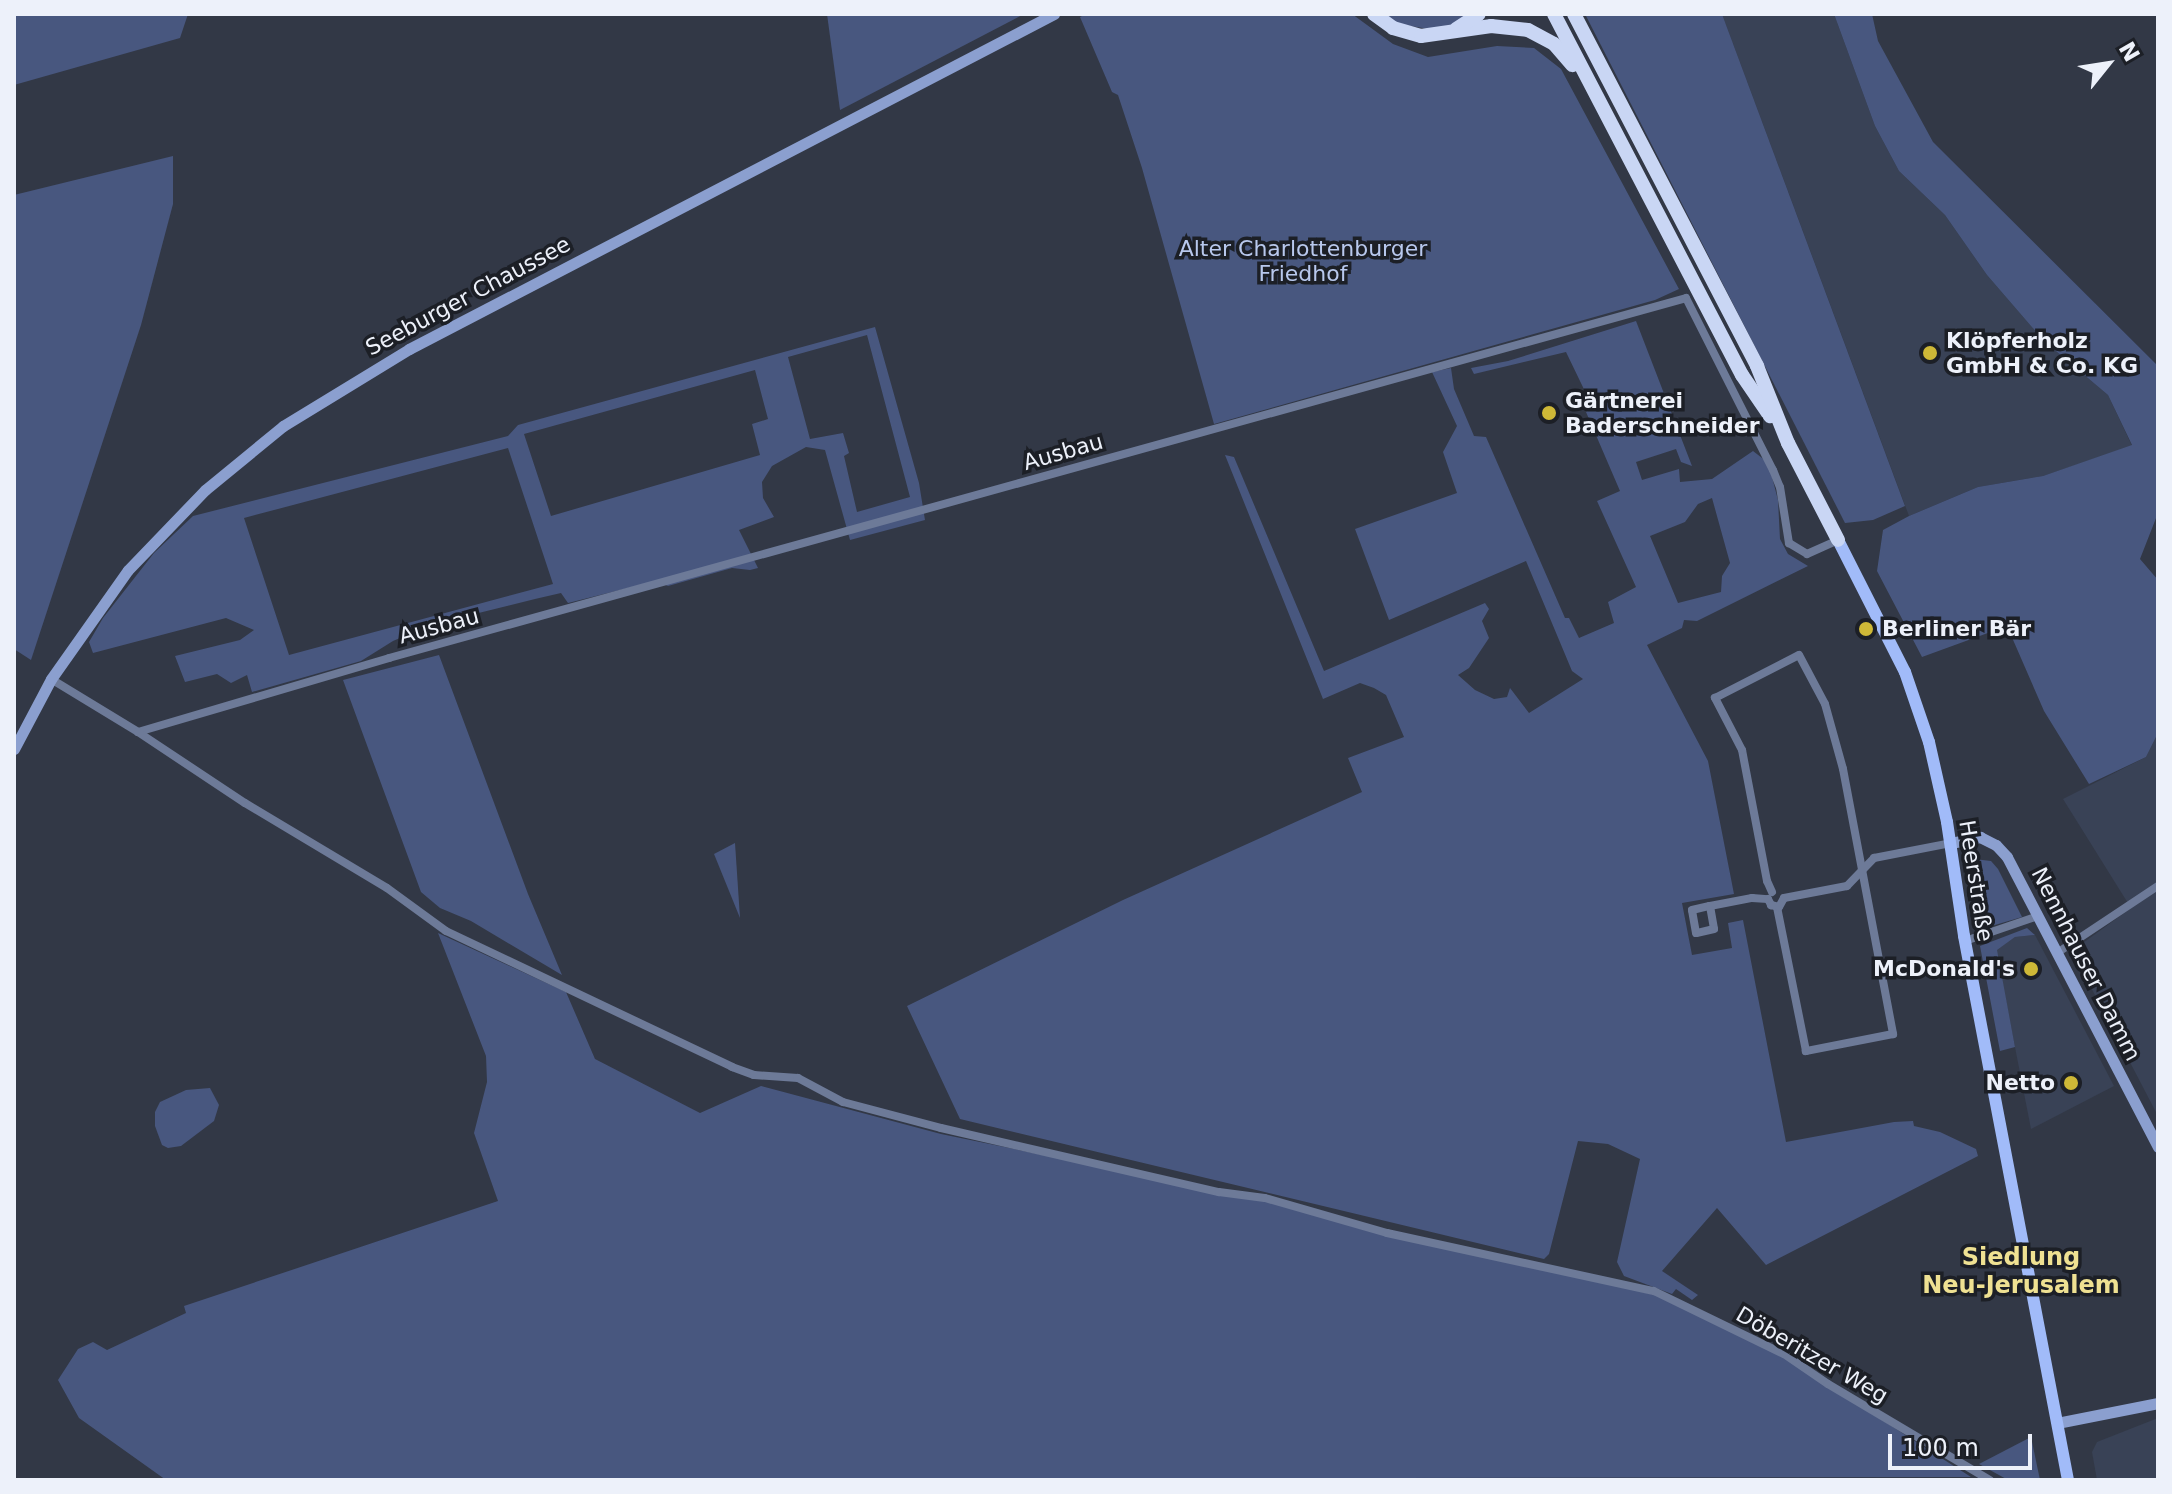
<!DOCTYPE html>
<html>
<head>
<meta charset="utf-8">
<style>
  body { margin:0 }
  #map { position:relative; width:2172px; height:1494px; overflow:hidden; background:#323846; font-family:"DejaVu Sans",sans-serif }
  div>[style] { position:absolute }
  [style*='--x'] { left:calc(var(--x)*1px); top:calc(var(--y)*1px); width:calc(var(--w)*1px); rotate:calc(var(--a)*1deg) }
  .built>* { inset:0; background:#394256 }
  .green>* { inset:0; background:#48577f }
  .street>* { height:8px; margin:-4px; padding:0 4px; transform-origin:4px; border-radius:4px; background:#6d7a98 }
  .secondary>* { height:11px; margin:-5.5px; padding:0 5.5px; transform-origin:5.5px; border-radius:5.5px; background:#8b9fcf }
  .primary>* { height:12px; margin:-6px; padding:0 6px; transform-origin:6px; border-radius:6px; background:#a1bbf9 }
  .highway>* { height:14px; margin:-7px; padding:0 7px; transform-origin:7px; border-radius:7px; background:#c9d6f4 }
  .dots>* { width:22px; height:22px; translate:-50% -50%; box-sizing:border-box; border:4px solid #1c1f26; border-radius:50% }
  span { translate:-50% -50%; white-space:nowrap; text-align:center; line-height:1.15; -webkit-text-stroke:7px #1c1f26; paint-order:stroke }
  .park-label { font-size:22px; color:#b8c8ed }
  .street-label { font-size:22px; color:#edf1fa }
  .poi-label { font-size:22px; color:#edf1fa; font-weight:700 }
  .left { translate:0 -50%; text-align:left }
  .right { translate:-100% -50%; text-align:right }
  .neighbourhood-label { font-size:24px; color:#efe192; font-weight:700 }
  .frame { position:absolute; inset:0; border:16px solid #edf1fa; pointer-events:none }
  .north { position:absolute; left:2068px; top:24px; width:80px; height:80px; -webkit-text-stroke:6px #1c1f26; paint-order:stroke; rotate:60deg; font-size:22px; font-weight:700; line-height:32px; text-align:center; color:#edf1fa }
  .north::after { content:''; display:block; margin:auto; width:28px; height:36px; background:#edf1fa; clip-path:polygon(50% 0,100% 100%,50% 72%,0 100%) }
  .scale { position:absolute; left:1888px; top:1434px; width:144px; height:36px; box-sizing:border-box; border:4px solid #edf1fa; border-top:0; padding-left:10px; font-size:24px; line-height:28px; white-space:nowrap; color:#edf1fa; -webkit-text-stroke:6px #1c1f26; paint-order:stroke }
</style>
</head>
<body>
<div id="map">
  <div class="built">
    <div style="clip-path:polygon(1722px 14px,1834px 14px,1875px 126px,1899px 171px,1945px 215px,1987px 275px,2044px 341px,2108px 395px,2132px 446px,2043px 476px,1978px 487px,1909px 516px)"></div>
    <div style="clip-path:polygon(2158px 733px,2158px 1116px,2072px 951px,2131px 908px,2063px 799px,2146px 757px)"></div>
    <div style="clip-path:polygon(2035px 935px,2114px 1086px,2031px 1129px,1996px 950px,2015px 937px)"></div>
    <div style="clip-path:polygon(2158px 1418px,2158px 1480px,2097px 1480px,2092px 1452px,2097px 1442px)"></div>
  </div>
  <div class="green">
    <div style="clip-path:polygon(14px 14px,188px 14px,180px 38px,14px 85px)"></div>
    <div style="clip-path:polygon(827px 14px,1024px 14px,840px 110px)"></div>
    <div style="clip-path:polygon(1086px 14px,1352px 14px,1393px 44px,1428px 57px,1497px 46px,1534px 48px,1561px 69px,1679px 289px,1655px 300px,1214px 424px,1142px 168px,1118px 95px,1112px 92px,1080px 17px)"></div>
    <div style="clip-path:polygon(1382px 14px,1472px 14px,1450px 26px,1434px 30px,1399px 24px)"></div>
    <div style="clip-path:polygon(1585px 14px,1722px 14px,1905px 506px,1873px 520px,1845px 523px)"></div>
    <div style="clip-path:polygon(1834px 14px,1872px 14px,1878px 41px,1933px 142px,2158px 366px,2158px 513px,2140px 559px,2158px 580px,2158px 733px,2146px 757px,2089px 784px,2044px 711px,2007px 626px,1922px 657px,1877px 571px,1883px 530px,1909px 516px,1978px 487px,2043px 476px,2132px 445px,2108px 395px,2044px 341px,1987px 275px,1945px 215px,1899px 171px,1875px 126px)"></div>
    <div style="clip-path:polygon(173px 156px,173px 204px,141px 325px,31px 660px,14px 649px,14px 195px)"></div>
    <div style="clip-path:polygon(evenodd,1636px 321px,1692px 466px,1681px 462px,1676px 449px,1636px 462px,1642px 480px,1679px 469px,1680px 482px,1712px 479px,1753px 451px,1766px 461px,1772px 477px,1778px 500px,1780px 539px,1788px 554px,1808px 566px,1697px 621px,1684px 620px,1682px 628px,1647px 645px,1708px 761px,1734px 894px,1682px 903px,1692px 955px,1732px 948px,1728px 923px,1743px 920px,1786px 1142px,1894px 1122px,1913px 1121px,1914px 1126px,1940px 1132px,1976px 1149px,1978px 1156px,1766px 1265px,1717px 1208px,1662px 1271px,1698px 1295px,1692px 1300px,1676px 1289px,1672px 1294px,1624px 1276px,1617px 1262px,1640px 1159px,1608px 1144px,1578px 1141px,1549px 1254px,1544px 1259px,960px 1119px,907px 1006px,1123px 900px,1362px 792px,1348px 758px,1404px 737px,1386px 695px,1374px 688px,1360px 683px,1323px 699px,1225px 455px,1234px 457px,1324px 671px,1485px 603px,1489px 609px,1482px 621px,1489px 638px,1469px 668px,1458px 675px,1475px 690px,1494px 699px,1507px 697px,1510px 688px,1529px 713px,1583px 679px,1572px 671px,1526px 561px,1389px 620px,1355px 529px,1457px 493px,1443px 452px,1457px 426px,1432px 372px,1451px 368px,1454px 389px,1474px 436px,1486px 437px,1565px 618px,1569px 618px,1579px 638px,1614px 623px,1608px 602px,1636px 587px,1597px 501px,1620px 491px,1586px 412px,1593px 408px,1566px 352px,1474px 374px,1471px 368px,1508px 361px,1636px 321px,1712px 498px,1730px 563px,1722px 576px,1721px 592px,1678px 603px,1650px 536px,1685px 522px,1698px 504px,1712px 498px)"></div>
    <div style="clip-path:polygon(evenodd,875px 327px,919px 483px,925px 520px,850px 540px,825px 450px,806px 447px,772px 466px,762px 482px,763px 498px,774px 517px,739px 530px,758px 568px,750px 570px,732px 568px,668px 586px,656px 581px,568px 603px,561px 593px,535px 599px,430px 625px,393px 641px,361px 661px,252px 692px,247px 675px,231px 683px,217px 674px,185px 682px,175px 656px,240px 640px,254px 630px,226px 618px,93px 653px,89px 642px,103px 618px,154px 553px,193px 516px,508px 436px,518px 425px,875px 327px,867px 335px,910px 497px,857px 512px,844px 456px,849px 453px,843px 433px,810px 439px,788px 357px,867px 335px,875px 327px,755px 370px,768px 419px,752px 424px,760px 455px,551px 516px,524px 434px,755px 370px,875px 327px,508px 448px,553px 584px,289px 655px,244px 518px,508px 448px)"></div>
    <div style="clip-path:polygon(439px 655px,528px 894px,562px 975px,471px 921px,440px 908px,421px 892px,343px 680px)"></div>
    <div style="clip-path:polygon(735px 843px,740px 918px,714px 854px)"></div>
    <div style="clip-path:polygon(1974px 859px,1991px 861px,1998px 869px,2022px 917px,1978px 930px)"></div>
    <div style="clip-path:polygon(2027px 928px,2035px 935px,2015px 937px,1997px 950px,2015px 1047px,2000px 1051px,1980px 946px)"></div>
    <div style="clip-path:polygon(438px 933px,566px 992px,595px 1059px,700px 1113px,761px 1086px,941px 1134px,1266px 1201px,1659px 1296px,1782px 1356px,1971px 1477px,166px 1480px,79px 1418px,58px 1380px,78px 1349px,93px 1342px,107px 1350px,186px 1313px,184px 1306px,498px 1201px,474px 1133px,487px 1082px,486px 1056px)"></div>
    <div style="clip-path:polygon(210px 1088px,219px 1105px,214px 1121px,181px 1146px,168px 1148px,162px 1145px,155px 1126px,155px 1112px,160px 1102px,186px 1090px)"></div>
    <div style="clip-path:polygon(2031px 1437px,2040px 1480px,2008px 1480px,1979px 1464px)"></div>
  </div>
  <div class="street">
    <div style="--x:51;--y:679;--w:102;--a:31.3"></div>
    <div style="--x:138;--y:732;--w:262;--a:-16.4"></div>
    <div style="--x:389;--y:658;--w:1346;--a:-15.51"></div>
    <div style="--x:1686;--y:298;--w:193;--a:63.2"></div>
    <div style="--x:1773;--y:470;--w:18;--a:68"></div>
    <div style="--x:1780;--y:487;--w:57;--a:80.9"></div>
    <div style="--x:1789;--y:543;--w:21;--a:31"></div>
    <div style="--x:1807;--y:554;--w:34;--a:-24"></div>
    <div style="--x:138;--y:732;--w:128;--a:33.6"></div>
    <div style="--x:245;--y:803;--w:165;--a:30.9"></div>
    <div style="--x:387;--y:888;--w:73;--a:36.1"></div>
    <div style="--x:446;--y:931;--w:317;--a:25.4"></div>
    <div style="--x:732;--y:1067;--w:23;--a:20"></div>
    <div style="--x:754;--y:1075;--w:44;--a:3.9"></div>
    <div style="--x:798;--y:1078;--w:51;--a:28.1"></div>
    <div style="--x:843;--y:1102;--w:101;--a:14.9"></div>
    <div style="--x:941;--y:1128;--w:285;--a:13"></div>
    <div style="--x:1219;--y:1192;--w:46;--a:7.4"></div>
    <div style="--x:1265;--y:1198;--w:127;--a:16"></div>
    <div style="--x:1387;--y:1233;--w:273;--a:12.3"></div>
    <div style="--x:1654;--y:1291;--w:144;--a:25.9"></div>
    <div style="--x:1784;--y:1354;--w:53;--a:34.3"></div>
    <div style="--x:1828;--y:1384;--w:188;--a:30.7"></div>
    <div style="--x:1772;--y:892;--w:12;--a:-114"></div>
    <div style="--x:1767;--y:881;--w:133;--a:-100.8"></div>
    <div style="--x:1742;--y:750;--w:59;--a:-117.4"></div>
    <div style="--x:1715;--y:698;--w:94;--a:-27.1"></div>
    <div style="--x:1799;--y:655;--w:55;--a:62"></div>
    <div style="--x:1825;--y:704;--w:67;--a:74.5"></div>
    <div style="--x:1843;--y:769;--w:270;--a:79.3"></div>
    <div style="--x:1893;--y:1034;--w:89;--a:168.9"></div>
    <div style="--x:1806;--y:1051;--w:147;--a:-101.4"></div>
    <div style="--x:1710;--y:906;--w:23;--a:80"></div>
    <div style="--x:1714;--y:929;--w:18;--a:167"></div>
    <div style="--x:1696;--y:933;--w:23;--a:-100"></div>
    <div style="--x:1692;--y:910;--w:18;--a:-13"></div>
    <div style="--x:1710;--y:906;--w:43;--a:-10.8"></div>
    <div style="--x:1752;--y:898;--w:16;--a:4"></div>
    <div style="--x:1768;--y:899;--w:7;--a:63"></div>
    <div style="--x:1771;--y:905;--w:8;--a:14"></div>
    <div style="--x:1779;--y:907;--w:10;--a:-61"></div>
    <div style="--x:1784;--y:898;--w:64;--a:-10.8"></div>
    <div style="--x:1847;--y:886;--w:39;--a:-46"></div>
    <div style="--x:1874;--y:858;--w:78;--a:-11"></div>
    <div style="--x:1965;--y:941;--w:77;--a:-18.9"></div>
    <div style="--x:2057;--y:953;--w:121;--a:-33.6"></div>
  </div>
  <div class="secondary">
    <div style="--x:14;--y:749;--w:79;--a:-62.1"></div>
    <div style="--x:51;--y:679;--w:133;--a:-54.8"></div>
    <div style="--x:128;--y:570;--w:111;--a:-46.1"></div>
    <div style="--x:205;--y:490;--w:101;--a:-39.4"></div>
    <div style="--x:283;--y:426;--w:148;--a:-31.4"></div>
    <div style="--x:409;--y:349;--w:727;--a:-27.45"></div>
    <div style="--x:1951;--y:843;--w:30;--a:-12"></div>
    <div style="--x:1980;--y:837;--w:18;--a:27"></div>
    <div style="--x:1996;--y:845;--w:16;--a:47"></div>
    <div style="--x:2007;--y:857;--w:327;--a:62.5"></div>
    <div style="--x:2057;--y:1423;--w:103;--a:-11.2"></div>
  </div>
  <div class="primary">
    <div style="--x:1838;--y:540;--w:148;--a:63.1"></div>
    <div style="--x:1905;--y:672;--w:74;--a:71.1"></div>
    <div style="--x:1929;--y:742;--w:82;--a:77.3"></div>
    <div style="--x:1947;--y:822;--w:115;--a:81.5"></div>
    <div style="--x:1964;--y:936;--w:554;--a:79.18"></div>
  </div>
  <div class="highway">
    <div style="--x:1374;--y:14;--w:24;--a:36"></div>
    <div style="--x:1393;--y:28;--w:29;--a:16"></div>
    <div style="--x:1421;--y:36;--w:71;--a:-8.1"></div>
    <div style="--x:1491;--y:26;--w:37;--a:6"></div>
    <div style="--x:1528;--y:30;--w:30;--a:28"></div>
    <div style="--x:1554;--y:44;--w:28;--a:49"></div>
    <div style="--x:1554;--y:14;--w:407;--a:62.5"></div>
    <div style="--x:1742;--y:375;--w:50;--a:55.7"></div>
    <div style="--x:1574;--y:14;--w:397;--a:62.5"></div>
    <div style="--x:1757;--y:366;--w:83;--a:68.1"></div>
    <div style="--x:1788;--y:443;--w:109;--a:62.7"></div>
    <div style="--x:1456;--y:29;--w:27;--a:-33"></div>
  </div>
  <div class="dots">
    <div style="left:1930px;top:353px;background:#ceb837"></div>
    <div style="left:1549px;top:413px;background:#ceb837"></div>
    <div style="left:1866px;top:629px;background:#ceb837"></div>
    <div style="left:2031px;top:969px;background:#ceb837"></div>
    <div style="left:2071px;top:1083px;background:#ceb837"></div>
  </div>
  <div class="park-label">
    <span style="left:1303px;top:261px">Alter Charlottenburger<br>Friedhof</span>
  </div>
  <div class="street-label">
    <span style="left:468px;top:296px;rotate:-28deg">Seeburger Chaussee</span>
    <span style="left:1063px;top:452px;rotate:-16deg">Ausbau</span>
    <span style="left:439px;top:626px;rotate:-15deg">Ausbau</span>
    <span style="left:1976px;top:881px;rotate:81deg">Heerstraße</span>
    <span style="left:2086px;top:964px;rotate:63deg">Nennhauser Damm</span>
    <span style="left:1812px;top:1355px;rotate:30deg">Döberitzer Weg</span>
  </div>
  <div class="poi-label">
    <span class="left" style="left:1946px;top:353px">Klöpferholz<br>GmbH &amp; Co. KG</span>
    <span class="left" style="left:1565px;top:413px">Gärtnerei<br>Baderschneider</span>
    <span class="left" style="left:1882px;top:629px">Berliner Bär</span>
    <span class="right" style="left:2015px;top:969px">McDonald's</span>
    <span class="right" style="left:2055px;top:1083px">Netto</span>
  </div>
  <div class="neighbourhood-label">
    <span style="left:2021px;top:1272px">Siedlung<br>Neu-Jerusalem</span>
  </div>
  <div class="frame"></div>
  <div class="north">N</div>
  <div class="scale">100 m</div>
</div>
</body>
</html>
